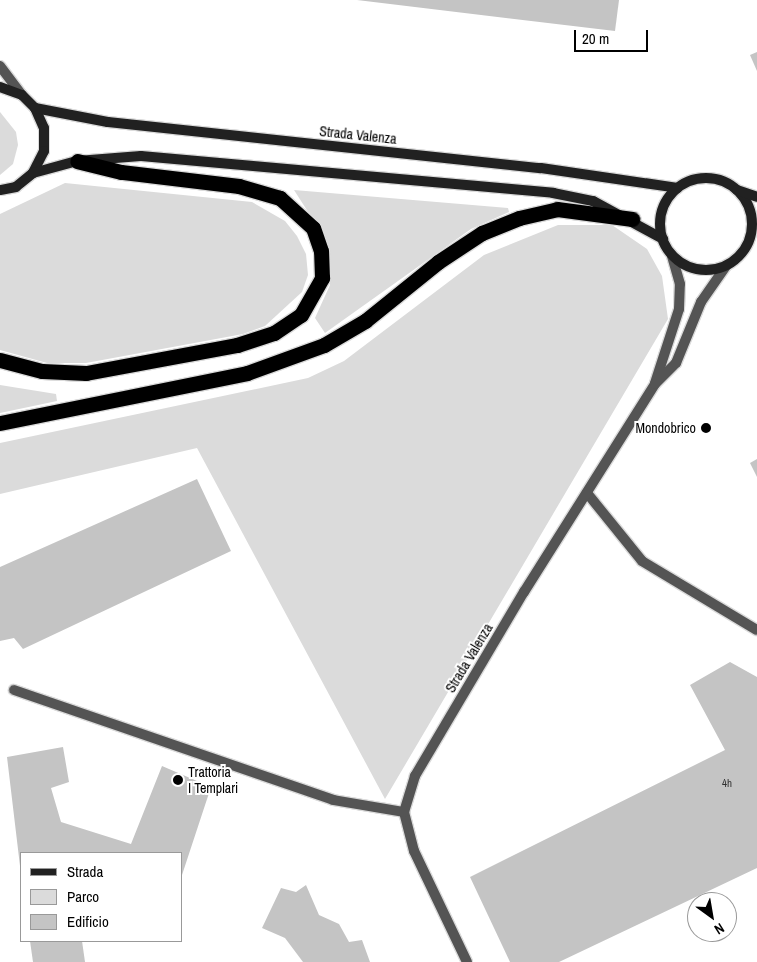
<!DOCTYPE html>
<html>
<head>
<meta charset="utf-8">
<style>
  body { margin:0 }
  #map { position:relative; width:757px; height:962px; overflow:hidden; background:#fff; font-family:"Archivo Narrow",sans-serif }
  div>[style] { position:absolute }
  [style*='--x'] { left:calc(var(--x)*1px); top:calc(var(--y)*1px); width:calc(var(--w)*1px); rotate:calc(var(--a)*1deg) }
  .green>* { inset:0; background:#dbdbdb }
  .building>* { inset:0; background:#c4c4c4 }
  .roads { filter:drop-shadow(1px 0 #dbdbdb) drop-shadow(-1px 0 #dbdbdb) drop-shadow(0 1px #dbdbdb) drop-shadow(0 -1px #dbdbdb) }
  .street>* { height:10px; margin:-5px; padding:0 5px; transform-origin:5px; border-radius:5px; background:#545454 }
  .secondary>* { height:10px; margin:-5px; padding:0 5px; transform-origin:5px; border-radius:5px; background:#212121 }
  .secondary>.ring { margin:-5px; padding:0; box-sizing:content-box; background:none; border:10px solid #212121; border-radius:50% }
  .highway>* { height:15px; margin:-7.5px; padding:0 7.5px; transform-origin:7.5px; border-radius:7.5px; background:#000 }
  .dots>* { width:14px; height:14px; translate:-50% -50%; box-sizing:border-box; border:2px solid #fff; border-radius:50% }
  span { translate:-50% -50%; white-space:nowrap; text-align:center; line-height:1.15; -webkit-text-stroke:4px #fff; paint-order:stroke }
  .number-label { font-size:11px; color:#313131 }
  .number-label span { -webkit-text-stroke-width:0 }
  .street-label { font-size:14px; color:#000 }
  .poi-label { font-size:14px; color:#000 }
  .right { translate:-100% -50%; text-align:right }
  .left { translate:0 -50%; text-align:left }
  .legend { position:absolute; left:20px; top:852px; width:162px; height:90px; box-sizing:border-box; background:#fff; border:1px solid #999; margin:0; padding:6px 9px; list-style:none; font-size:15px; color:#000 }
  .legend li { display:flex; align-items:center; gap:10px; height:25px }
  .legend b { width:25px; border:1px solid #999 }
  .north { position:absolute; left:687px; top:892px; width:50px; height:50px; box-sizing:border-box; background:#fff; border:1px solid #999; border-radius:50%; rotate:148deg; font-size:14px; font-weight:700; line-height:20px; text-align:center; color:#000 }
  .north::after { content:''; display:block; margin:auto; width:18px; height:22px; background:#000; clip-path:polygon(50% 0,100% 100%,50% 72%,0 100%) }
  .scale { position:absolute; left:574px; top:30px; width:74px; height:22px; box-sizing:border-box; border:2px solid #000; border-top:0; padding-left:6px; font-size:15px; line-height:18px; white-space:nowrap; color:#000; -webkit-text-stroke:4px #fff; paint-order:stroke }
</style>
</head>
<body>
<div id="map">
  <div class="green">
    <div style="clip-path:polygon(0 112px,16px 132px,18px 145px,13px 164px,0 175px)"></div>
    <div style="clip-path:polygon(65px 183px,252px 202px,285px 221px,297px 236px,306px 254px,308px 275px,302px 292px,265px 326px,243px 334px,86px 363px,47px 363px,0 350px,0 214px)"></div>
    <div style="clip-path:polygon(294px 190px,508px 208px,509px 212px,471px 229px,325px 333px,315px 318px,330px 285px,326px 240px)"></div>
    <div style="clip-path:polygon(558px 225px,612px 225px,647px 249px,662px 276px,668px 319px,385px 799px,197px 448px,0 494px,0 443px,308px 378px,344px 361px,484px 255px)"></div>
    <div style="clip-path:polygon(0 385px,56px 394px,57px 401px,0 413px)"></div>
  </div>
  <div class="building">
    <div style="clip-path:polygon(357px 0,619px 0,615px 31px)"></div>
    <div style="clip-path:polygon(757px 52px,757px 71px,750px 55px)"></div>
    <div style="clip-path:polygon(757px 459px,757px 477px,750px 463px)"></div>
    <div style="clip-path:polygon(197px 479px,231px 551px,23px 649px,14px 638px,0 641px,0 567px)"></div>
    <div style="clip-path:polygon(730px 662px,757px 677px,757px 868px,559px 962px,510px 962px,470px 877px,725px 750px,690px 685px)"></div>
    <div style="clip-path:polygon(63px 747px,69px 782px,51px 788px,61px 822px,131px 844px,162px 766px,211px 787px,182px 875px,181px 853px,21px 853px,20px 866px,7px 757px)"></div>
    <div style="clip-path:polygon(306px 885px,319px 915px,339px 924px,349px 942px,362px 940px,370px 962px,303px 962px,285px 938px,262px 928px,281px 888px,296px 892px)"></div>
    <div style="clip-path:polygon(30px 941px,82px 941px,85px 962px,33px 962px)"></div>
  </div>
  <div class="roads">
    <div class="street">
      <div style="--x:0;--y:66;--w:36;--a:53"></div>
      <div style="--x:655;--y:383;--w:78;--a:-72"></div>
      <div style="--x:679;--y:309;--w:25;--a:-88"></div>
      <div style="--x:680;--y:284;--w:29;--a:-106"></div>
      <div style="--x:587;--y:493;--w:87;--a:51"></div>
      <div style="--x:642;--y:561;--w:134;--a:31"></div>
      <div style="--x:14;--y:690;--w:337;--a:19"></div>
      <div style="--x:333;--y:800;--w:72;--a:9.6"></div>
      <div style="--x:467;--y:962;--w:123;--a:-115.5"></div>
      <div style="--x:414;--y:851;--w:40;--a:-104.4"></div>
      <div style="--x:404;--y:812;--w:38;--a:-73"></div>
      <div style="--x:415;--y:776;--w:214;--a:-59.4"></div>
      <div style="--x:524;--y:592;--w:246;--a:-57.8"></div>
      <div style="--x:655;--y:384;--w:30;--a:-45"></div>
      <div style="--x:676;--y:363;--w:66;--a:-67.7"></div>
      <div style="--x:701;--y:302;--w:44;--a:-55.2"></div>
    </div>
    <div class="secondary">
      <div style="--x:0;--y:87;--w:23;--a:20"></div>
      <div style="--x:22;--y:95;--w:18;--a:45"></div>
      <div style="--x:35;--y:108;--w:22;--a:66"></div>
      <div style="--x:44;--y:128;--w:23;--a:90"></div>
      <div style="--x:44;--y:151;--w:25;--a:117"></div>
      <div style="--x:33;--y:173;--w:22;--a:141"></div>
      <div style="--x:16;--y:187;--w:16;--a:169"></div>
      <div style="--x:35;--y:108;--w:74;--a:10.9"></div>
      <div style="--x:108;--y:122;--w:435;--a:6.1"></div>
      <div style="--x:541;--y:168;--w:138;--a:8.3"></div>
      <div style="--x:33;--y:173;--w:46;--a:-15.3"></div>
      <div style="--x:77;--y:161;--w:64;--a:-4.5"></div>
      <div style="--x:141;--y:156;--w:414;--a:5.1"></div>
      <div style="--x:553;--y:193;--w:41;--a:11.3"></div>
      <div style="--x:593;--y:201;--w:80;--a:28.5"></div>
      <div class="ring" style="left:660px;top:178px;width:82px;height:82px"></div>
      <div style="--x:737;--y:190;--w:21;--a:19"></div>
    </div>
    <div class="highway">
      <div style="--x:0;--y:360;--w:43;--a:14.7"></div>
      <div style="--x:42;--y:371;--w:44;--a:2.6"></div>
      <div style="--x:86;--y:373;--w:154;--a:-10.5"></div>
      <div style="--x:237;--y:345;--w:39;--a:-18"></div>
      <div style="--x:274;--y:333;--w:32;--a:-34"></div>
      <div style="--x:301;--y:315;--w:43;--a:-60.4"></div>
      <div style="--x:322;--y:278;--w:27;--a:-92"></div>
      <div style="--x:321;--y:251;--w:24;--a:-109"></div>
      <div style="--x:313;--y:228;--w:45;--a:-137.7"></div>
      <div style="--x:280;--y:198;--w:43;--a:-163.7"></div>
      <div style="--x:239;--y:186;--w:119;--a:-173.2"></div>
      <div style="--x:121;--y:172;--w:45;--a:-166"></div>
      <div style="--x:0;--y:423;--w:252;--a:-11.4"></div>
      <div style="--x:247;--y:373;--w:82;--a:-20"></div>
      <div style="--x:324;--y:345;--w:48;--a:-30.3"></div>
      <div style="--x:365;--y:321;--w:94;--a:-38.9"></div>
      <div style="--x:438;--y:262;--w:53;--a:-33.4"></div>
      <div style="--x:482;--y:233;--w:40;--a:-22"></div>
      <div style="--x:519;--y:218;--w:39;--a:-13"></div>
      <div style="--x:557;--y:209;--w:76;--a:7.6"></div>
    </div>
  </div>
  <div class="dots">
    <div style="left:706px;top:428px;background:#000"></div>
    <div style="left:178px;top:780px;background:#000"></div>
  </div>
  <div class="number-label">
    <span style="left:727px;top:783px">4h</span>
  </div>
  <div class="street-label">
    <span style="left:358px;top:135px;rotate:6deg">Strada Valenza</span>
    <span style="left:469px;top:658px;rotate:-59deg">Strada Valenza</span>
  </div>
  <div class="poi-label">
    <span class="right" style="left:696px;top:428px">Mondobrico</span>
    <span class="left" style="left:188px;top:780px">Trattoria<br>I Templari</span>
  </div>
  <ul class="legend">
  <li><b style="height:6px;background:#212121"></b>Strada</li>
  <li><b style="height:14px;background:#dbdbdb"></b>Parco</li>
  <li><b style="height:14px;background:#c4c4c4"></b>Edificio</li>
  </ul>
  <div class="north">N</div>
  <div class="scale">20 m</div>
</div>
</body>
</html>
